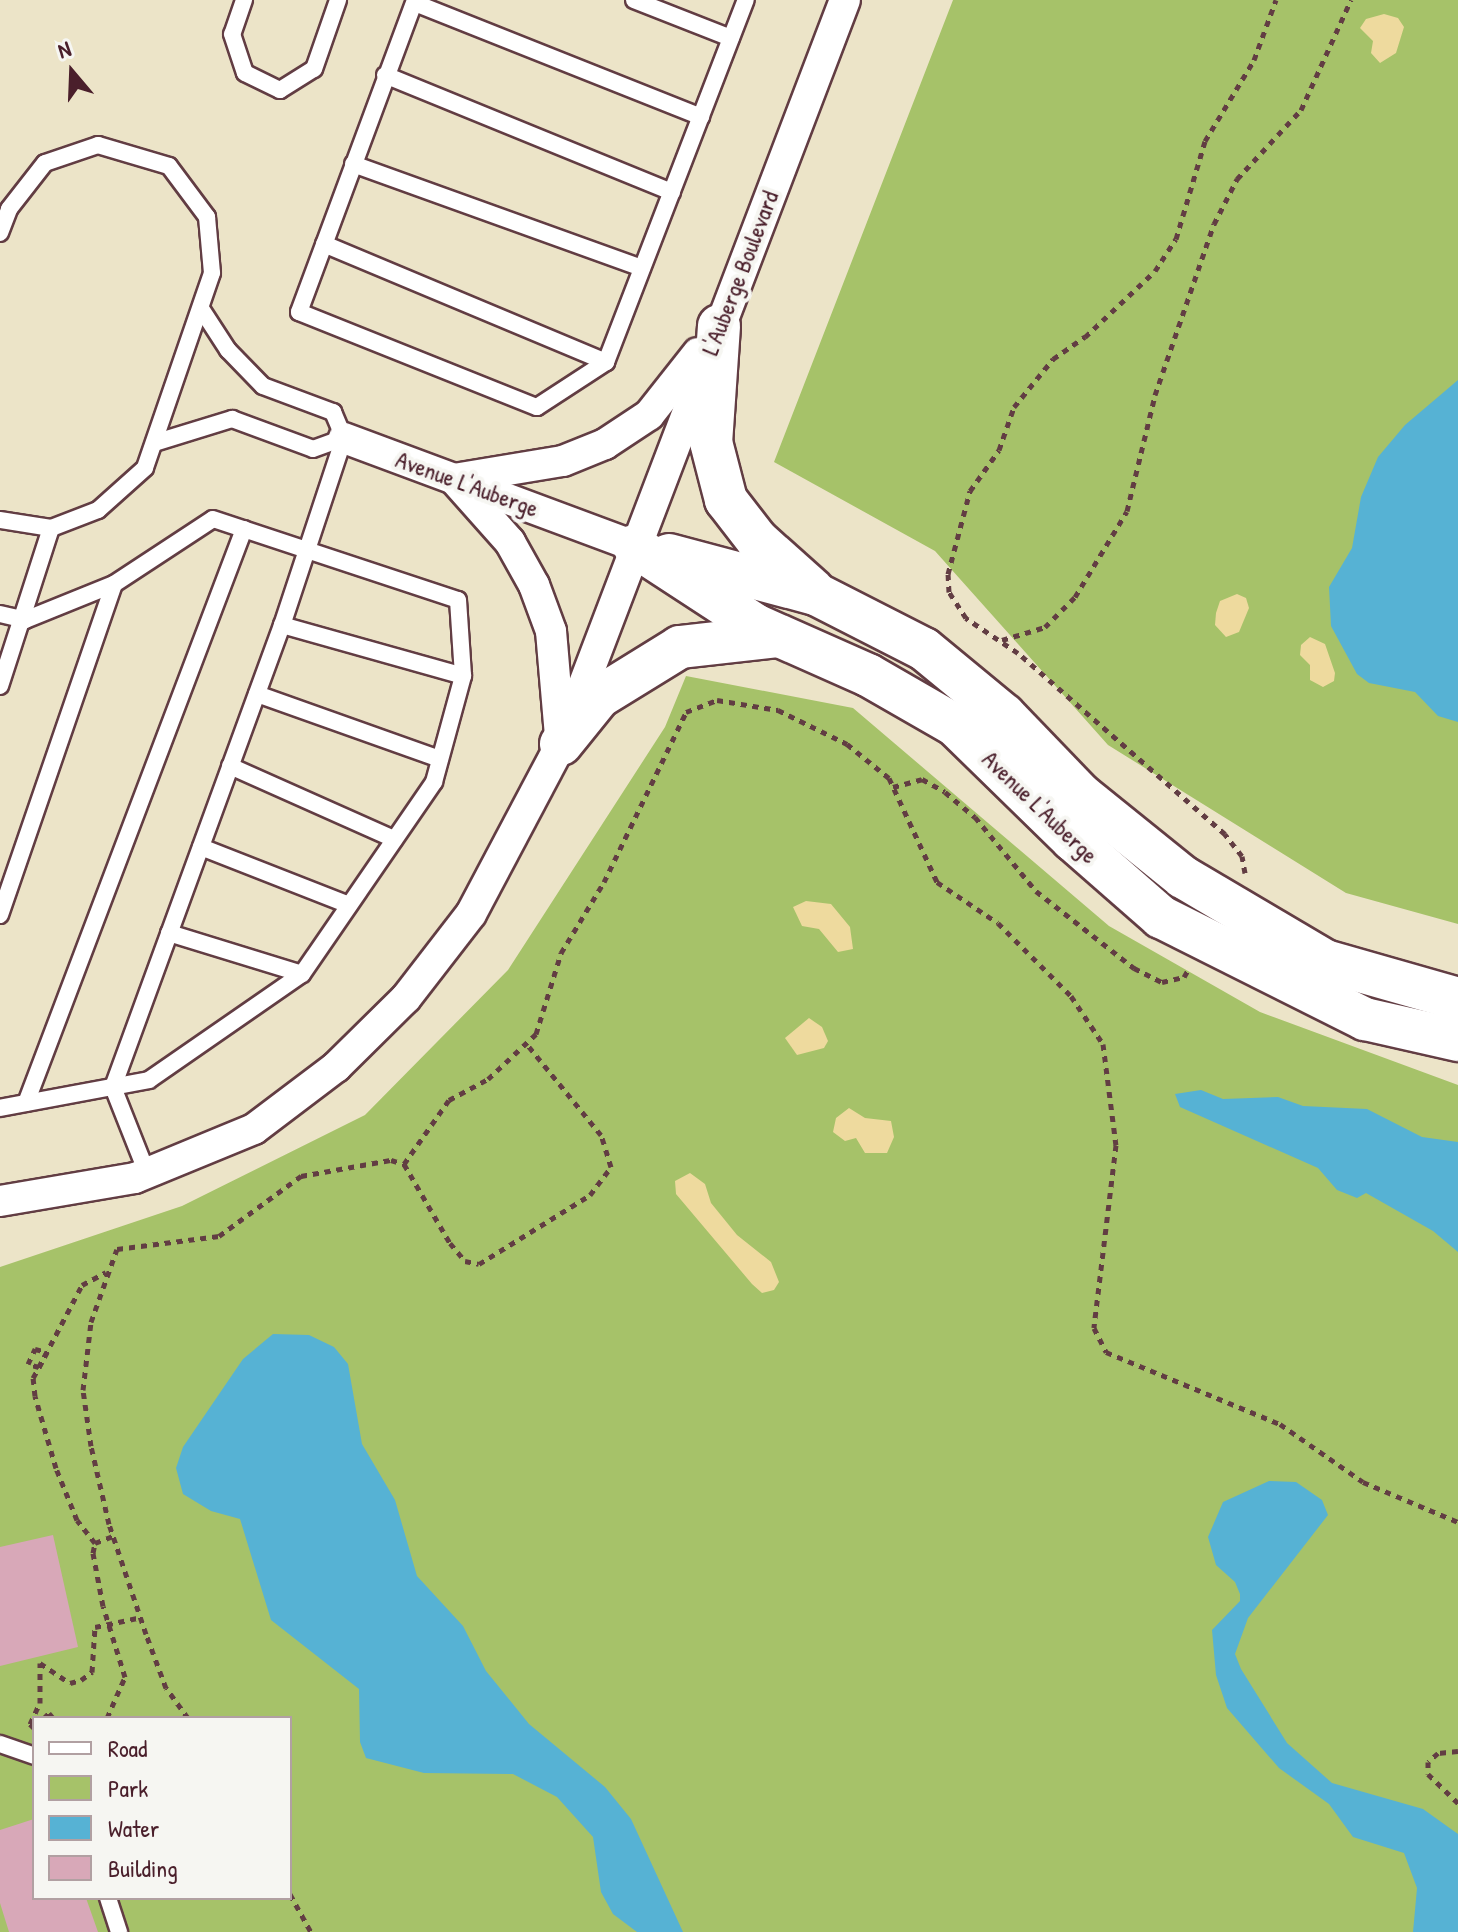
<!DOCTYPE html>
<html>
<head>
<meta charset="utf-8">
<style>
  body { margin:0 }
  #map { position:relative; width:1458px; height:1932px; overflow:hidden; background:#ece4c8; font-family:"Patrick Hand",sans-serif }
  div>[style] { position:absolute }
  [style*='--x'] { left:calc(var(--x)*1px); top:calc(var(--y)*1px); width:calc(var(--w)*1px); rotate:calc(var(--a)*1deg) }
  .green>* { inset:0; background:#a6c269 }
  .sand>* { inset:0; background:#eeda9e }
  .water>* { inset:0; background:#56b2d4 }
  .building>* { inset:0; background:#d8a8b8 }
  .path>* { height:5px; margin-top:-2.5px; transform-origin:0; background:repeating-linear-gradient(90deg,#623d43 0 6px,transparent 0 12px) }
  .roads { filter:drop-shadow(2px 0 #623d43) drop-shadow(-2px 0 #623d43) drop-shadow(0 2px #623d43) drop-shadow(0 -2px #623d43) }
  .lane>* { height:16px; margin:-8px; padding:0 8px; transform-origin:8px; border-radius:8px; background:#fff }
  .street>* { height:30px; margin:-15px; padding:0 15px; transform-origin:15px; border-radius:15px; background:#fff }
  .secondary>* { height:42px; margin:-21px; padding:0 21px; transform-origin:21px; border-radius:21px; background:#fff }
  span { translate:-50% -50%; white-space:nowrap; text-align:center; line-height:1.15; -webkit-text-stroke:8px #f6f6f2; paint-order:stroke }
  .street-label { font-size:24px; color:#4a1f2b }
  .legend { position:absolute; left:32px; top:1716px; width:260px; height:184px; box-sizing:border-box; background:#f6f6f2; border:2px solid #b1a0a2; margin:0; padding:10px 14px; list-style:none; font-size:24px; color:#4a1f2b }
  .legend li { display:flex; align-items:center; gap:16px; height:40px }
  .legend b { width:40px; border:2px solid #b1a0a2 }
  .north { position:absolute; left:32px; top:32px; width:80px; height:80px; -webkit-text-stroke:6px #f6f6f2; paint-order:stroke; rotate:341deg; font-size:22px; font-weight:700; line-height:32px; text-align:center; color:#4a1f2b }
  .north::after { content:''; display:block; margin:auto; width:28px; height:36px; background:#4a1f2b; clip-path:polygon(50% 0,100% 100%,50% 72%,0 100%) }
</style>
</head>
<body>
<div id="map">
  <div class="green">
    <div style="clip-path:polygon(953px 0,1458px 0,1458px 924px,1346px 893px,1108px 745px,935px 551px,774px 462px)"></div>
    <div style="clip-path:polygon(evenodd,686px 676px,853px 708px,1109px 926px,1260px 1012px,1458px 1085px,1458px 1932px,0 1932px,0 1267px,182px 1206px,365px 1115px,508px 970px,665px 727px,686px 676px,34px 1718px,290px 1718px,290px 1898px,34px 1898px,34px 1718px)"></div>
  </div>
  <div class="sand">
    <div style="clip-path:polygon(1384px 14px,1398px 18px,1404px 27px,1396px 53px,1380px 63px,1371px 53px,1373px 41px,1360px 28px,1366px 19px)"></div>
    <div style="clip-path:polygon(1237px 594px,1246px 598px,1249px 608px,1239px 632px,1226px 637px,1215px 625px,1216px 613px,1220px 601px)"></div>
    <div style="clip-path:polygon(1310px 637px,1325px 644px,1335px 673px,1334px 681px,1323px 687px,1310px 680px,1310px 665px,1300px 655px,1301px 645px)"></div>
    <div style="clip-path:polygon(806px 901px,831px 904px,850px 927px,853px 949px,838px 952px,819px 929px,802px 926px,793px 907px)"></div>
    <div style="clip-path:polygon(809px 1018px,822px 1027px,828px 1041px,824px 1048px,797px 1055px,785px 1038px)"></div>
    <div style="clip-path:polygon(849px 1108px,865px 1118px,891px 1121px,894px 1137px,887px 1153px,865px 1153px,856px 1138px,845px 1141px,833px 1132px,836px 1118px)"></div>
    <div style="clip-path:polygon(690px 1173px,705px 1184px,711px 1203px,737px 1235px,771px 1262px,779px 1282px,774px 1290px,762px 1293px,752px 1284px,676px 1194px,675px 1181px)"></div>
  </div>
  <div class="water">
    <div style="clip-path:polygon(1458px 380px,1458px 722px,1438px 716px,1415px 692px,1369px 683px,1357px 674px,1331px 626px,1329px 587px,1352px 548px,1361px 497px,1378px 457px,1405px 425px)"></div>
    <div style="clip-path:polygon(1201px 1090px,1223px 1099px,1278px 1097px,1303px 1106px,1367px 1109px,1422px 1137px,1458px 1142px,1458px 1252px,1433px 1231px,1366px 1193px,1357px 1198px,1337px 1190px,1318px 1168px,1180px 1107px,1175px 1094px)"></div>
    <div style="clip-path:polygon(273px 1334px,309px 1335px,334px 1347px,348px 1364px,362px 1444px,395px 1500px,417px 1576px,463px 1626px,486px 1671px,529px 1724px,605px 1787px,631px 1819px,683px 1932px,637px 1932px,613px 1914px,601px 1892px,593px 1837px,557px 1797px,513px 1774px,424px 1773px,366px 1758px,360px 1742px,359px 1689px,271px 1620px,240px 1519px,211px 1511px,183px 1494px,176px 1468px,183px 1447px,243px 1359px)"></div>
    <div style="clip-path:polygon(1269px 1481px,1296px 1482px,1322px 1500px,1328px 1515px,1248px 1618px,1235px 1654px,1241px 1669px,1287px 1743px,1332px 1783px,1423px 1809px,1458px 1834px,1458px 1932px,1413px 1932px,1417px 1888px,1404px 1853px,1353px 1837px,1329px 1804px,1279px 1768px,1227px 1708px,1216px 1675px,1212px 1630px,1240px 1601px,1240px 1594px,1235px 1582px,1216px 1565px,1208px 1537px,1223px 1502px)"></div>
  </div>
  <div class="building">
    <div style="clip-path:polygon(53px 1535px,78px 1647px,0 1666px,0 1547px)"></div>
    <div style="clip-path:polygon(34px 1819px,34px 1898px,86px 1898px,98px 1932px,9px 1932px,0 1903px,0 1830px)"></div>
  </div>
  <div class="path">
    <div style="--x:1002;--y:640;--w:45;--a:-16.8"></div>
    <div style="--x:1045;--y:627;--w:42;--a:-45"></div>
    <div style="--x:1075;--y:597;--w:100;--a:-58.8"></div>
    <div style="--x:1127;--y:511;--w:119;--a:-76.4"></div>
    <div style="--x:1155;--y:395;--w:181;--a:-71"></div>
    <div style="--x:1214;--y:224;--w:51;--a:-62.9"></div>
    <div style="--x:1237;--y:179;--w:94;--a:-47.2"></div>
    <div style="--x:1301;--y:110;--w:121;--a:-65.6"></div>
    <div style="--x:893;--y:787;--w:30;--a:-15"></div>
    <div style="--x:922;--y:779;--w:26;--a:29"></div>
    <div style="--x:945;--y:792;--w:39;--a:40"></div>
    <div style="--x:975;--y:817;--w:96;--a:50.5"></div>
    <div style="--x:1036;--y:891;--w:125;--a:38.2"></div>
    <div style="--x:1134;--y:968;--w:31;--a:27"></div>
    <div style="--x:1162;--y:982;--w:23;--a:-13"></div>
    <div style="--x:1184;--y:977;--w:8;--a:-60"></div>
    <div style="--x:1245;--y:873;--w:17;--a:-100"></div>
    <div style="--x:1242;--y:856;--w:28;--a:-128"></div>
    <div style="--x:1225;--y:834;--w:275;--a:-138.8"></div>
    <div style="--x:1018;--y:653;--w:63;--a:-146.1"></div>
    <div style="--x:966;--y:618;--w:31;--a:-123"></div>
    <div style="--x:949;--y:592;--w:18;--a:-93"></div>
    <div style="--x:948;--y:574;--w:86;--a:-75.2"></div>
    <div style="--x:970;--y:491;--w:50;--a:-54.7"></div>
    <div style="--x:999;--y:450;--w:46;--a:-70.8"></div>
    <div style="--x:1014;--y:407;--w:62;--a:-50.9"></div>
    <div style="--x:1053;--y:359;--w:39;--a:-35"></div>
    <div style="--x:1085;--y:337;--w:96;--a:-43.3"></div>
    <div style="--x:1155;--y:271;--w:38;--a:-57"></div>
    <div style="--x:1176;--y:239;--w:102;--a:-73.5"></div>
    <div style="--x:1205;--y:141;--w:95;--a:-58.8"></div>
    <div style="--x:1254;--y:60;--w:64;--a:-69.9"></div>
    <div style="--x:404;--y:1164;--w:78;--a:-54.9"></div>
    <div style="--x:449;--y:1100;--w:44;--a:-28.3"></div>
    <div style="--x:488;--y:1079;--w:66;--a:-43.2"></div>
    <div style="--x:536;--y:1034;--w:85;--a:-72.8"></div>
    <div style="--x:561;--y:953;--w:83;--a:-58.8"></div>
    <div style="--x:604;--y:882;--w:189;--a:-64.2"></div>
    <div style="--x:686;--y:712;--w:33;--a:-21"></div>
    <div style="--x:717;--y:700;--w:62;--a:9.3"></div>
    <div style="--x:778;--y:710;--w:77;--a:26.2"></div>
    <div style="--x:847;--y:744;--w:54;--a:39"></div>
    <div style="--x:889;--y:778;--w:115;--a:65.2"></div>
    <div style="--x:937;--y:882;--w:73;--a:33.9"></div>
    <div style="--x:998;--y:923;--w:103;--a:45"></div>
    <div style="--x:1071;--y:996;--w:58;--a:56.3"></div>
    <div style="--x:1103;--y:1044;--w:102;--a:82.7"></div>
    <div style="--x:1116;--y:1145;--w:184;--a:96.9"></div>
    <div style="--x:1094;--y:1328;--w:27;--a:63"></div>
    <div style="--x:1106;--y:1352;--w:188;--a:22.5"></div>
    <div style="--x:1280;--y:1424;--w:101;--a:34.9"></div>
    <div style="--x:1363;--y:1482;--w:103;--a:22.8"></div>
    <div style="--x:95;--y:1543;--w:29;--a:-128"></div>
    <div style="--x:77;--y:1520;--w:56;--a:-112"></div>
    <div style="--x:56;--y:1468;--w:75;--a:-106.3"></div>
    <div style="--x:35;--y:1396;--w:18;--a:-96"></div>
    <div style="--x:33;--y:1378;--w:13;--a:-61"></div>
    <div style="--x:39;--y:1367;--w:11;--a:-165"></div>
    <div style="--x:28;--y:1364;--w:17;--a:-65"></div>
    <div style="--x:35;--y:1349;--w:12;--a:14"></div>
    <div style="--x:47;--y:1352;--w:17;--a:118"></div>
    <div style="--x:39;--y:1367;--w:93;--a:-62.3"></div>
    <div style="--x:82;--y:1285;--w:27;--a:-28"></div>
    <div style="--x:44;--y:1718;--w:7;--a:-45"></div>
    <div style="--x:49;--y:1713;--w:6;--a:51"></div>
    <div style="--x:107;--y:1718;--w:45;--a:-66.3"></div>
    <div style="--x:125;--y:1677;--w:74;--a:-107.2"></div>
    <div style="--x:103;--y:1606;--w:54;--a:-100.7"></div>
    <div style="--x:93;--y:1553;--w:10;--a:-79"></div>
    <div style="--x:95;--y:1543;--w:19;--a:-21"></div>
    <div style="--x:188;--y:1718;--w:37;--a:-126"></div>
    <div style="--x:166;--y:1688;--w:58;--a:-110.3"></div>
    <div style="--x:146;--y:1634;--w:116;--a:-108.6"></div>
    <div style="--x:109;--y:1524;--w:80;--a:-103"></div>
    <div style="--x:91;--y:1446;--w:57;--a:-98.1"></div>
    <div style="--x:83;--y:1390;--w:68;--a:-83.3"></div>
    <div style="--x:91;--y:1322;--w:77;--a:-70.4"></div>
    <div style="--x:117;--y:1249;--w:103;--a:-7.3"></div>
    <div style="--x:219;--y:1236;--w:102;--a:-36.2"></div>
    <div style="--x:301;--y:1176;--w:91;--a:-10.1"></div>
    <div style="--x:391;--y:1160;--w:14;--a:17"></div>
    <div style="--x:404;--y:1164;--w:91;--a:59.8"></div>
    <div style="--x:450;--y:1243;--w:23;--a:50"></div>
    <div style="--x:465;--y:1261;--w:14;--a:12"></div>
    <div style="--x:479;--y:1264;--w:131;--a:-31.9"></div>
    <div style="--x:590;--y:1195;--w:35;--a:-53"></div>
    <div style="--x:611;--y:1167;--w:34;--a:-107"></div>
    <div style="--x:601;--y:1135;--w:119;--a:-129.2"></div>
    <div style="--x:34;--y:1728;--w:6;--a:-135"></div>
    <div style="--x:30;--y:1724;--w:23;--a:-65"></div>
    <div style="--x:40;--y:1703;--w:40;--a:-90"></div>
    <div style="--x:40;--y:1663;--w:36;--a:34"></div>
    <div style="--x:70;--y:1683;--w:11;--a:-15"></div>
    <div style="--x:81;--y:1680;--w:14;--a:-36"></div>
    <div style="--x:92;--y:1672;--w:45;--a:-86.2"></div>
    <div style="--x:95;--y:1627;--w:48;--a:-12"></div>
    <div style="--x:1458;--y:1751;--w:20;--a:174"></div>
    <div style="--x:1438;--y:1753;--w:13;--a:138"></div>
    <div style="--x:1428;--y:1762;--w:12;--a:90"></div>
    <div style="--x:1428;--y:1774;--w:42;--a:44"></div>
    <div style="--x:290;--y:1894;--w:43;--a:61.1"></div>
  </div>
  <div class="roads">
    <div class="lane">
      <div style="--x:244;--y:0;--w:36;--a:109"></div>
      <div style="--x:232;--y:34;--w:41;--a:71.6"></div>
      <div style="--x:245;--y:73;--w:39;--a:26"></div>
      <div style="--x:280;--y:90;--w:40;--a:-32"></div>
      <div style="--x:314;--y:69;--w:73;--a:-70.8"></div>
      <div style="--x:415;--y:0;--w:333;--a:110.4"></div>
      <div style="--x:299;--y:312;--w:256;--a:21.8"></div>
      <div style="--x:537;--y:407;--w:82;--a:-33.1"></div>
      <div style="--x:606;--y:362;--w:388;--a:-68.9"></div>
      <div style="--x:634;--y:0;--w:104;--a:21.4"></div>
      <div style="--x:415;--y:3;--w:308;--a:21.7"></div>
      <div style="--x:385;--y:75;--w:310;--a:22.2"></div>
      <div style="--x:353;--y:164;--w:307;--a:19.8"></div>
      <div style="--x:0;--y:233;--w:26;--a:-69"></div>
      <div style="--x:9;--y:209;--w:58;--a:-52"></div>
      <div style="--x:45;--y:163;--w:56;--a:-18.8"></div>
      <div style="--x:98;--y:145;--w:74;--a:16.5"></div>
      <div style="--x:169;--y:166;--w:64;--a:53.3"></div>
      <div style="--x:207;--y:217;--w:56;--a:84.9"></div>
      <div style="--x:212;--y:273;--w:206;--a:109"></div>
      <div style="--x:145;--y:468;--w:63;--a:138.2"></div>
      <div style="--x:98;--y:510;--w:50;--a:159"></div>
      <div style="--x:51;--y:528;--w:52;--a:-171.1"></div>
      <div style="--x:324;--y:244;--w:306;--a:22.7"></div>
      <div style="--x:202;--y:310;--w:48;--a:57"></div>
      <div style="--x:228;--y:350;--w:50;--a:45.8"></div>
      <div style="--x:263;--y:386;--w:75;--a:20.4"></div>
      <div style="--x:333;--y:412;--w:28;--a:67"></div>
      <div style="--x:344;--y:438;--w:197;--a:108.3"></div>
      <div style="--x:282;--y:625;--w:188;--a:15.7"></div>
      <div style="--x:154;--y:443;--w:82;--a:-17.1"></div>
      <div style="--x:232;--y:419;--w:86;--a:20.3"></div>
      <div style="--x:313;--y:449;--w:33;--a:-20"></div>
      <div style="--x:0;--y:614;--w:26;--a:13"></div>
      <div style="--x:25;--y:620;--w:96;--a:-22"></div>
      <div style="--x:114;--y:584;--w:118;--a:-33.3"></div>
      <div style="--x:213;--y:519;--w:258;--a:18.3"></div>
      <div style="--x:458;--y:600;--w:76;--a:86.2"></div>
      <div style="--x:463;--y:676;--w:110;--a:105.3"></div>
      <div style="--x:434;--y:782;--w:233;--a:124.5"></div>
      <div style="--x:302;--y:974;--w:186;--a:145.3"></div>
      <div style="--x:149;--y:1080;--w:152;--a:169.4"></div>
      <div style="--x:0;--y:686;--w:166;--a:-72.1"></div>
      <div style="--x:257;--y:694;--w:194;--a:19.6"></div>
      <div style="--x:230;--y:766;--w:180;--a:24"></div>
      <div style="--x:201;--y:847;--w:159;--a:21.4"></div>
      <div style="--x:0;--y:915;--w:350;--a:-71"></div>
      <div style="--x:169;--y:933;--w:139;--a:17.1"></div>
      <div style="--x:26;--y:1103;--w:614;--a:-69.2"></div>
      <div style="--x:147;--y:1173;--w:92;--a:-111.6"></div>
      <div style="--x:113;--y:1087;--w:492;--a:-69.9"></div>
      <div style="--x:0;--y:1744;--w:36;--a:19"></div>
      <div style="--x:108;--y:1898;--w:36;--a:72"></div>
    </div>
    <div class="street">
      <div style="--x:344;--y:438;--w:309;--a:20.4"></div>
      <div style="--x:560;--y:736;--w:105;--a:-94.9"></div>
      <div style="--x:551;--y:631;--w:49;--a:-110.3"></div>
      <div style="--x:534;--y:585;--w:49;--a:-119.2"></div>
      <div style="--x:510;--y:542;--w:84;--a:-131.6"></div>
      <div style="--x:454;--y:479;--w:110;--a:-9.4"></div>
      <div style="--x:563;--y:461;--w:45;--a:-22"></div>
      <div style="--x:605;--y:444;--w:53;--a:-33.4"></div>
      <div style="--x:649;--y:415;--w:79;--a:-51.7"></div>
      <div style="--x:0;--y:1201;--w:137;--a:-9.7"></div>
      <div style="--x:135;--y:1178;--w:129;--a:-22.4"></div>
      <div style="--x:254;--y:1129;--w:103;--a:-37.1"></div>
      <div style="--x:336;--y:1067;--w:98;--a:-44.6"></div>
      <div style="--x:406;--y:998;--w:106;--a:-52.3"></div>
      <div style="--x:471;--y:914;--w:192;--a:-62.1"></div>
      <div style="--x:561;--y:744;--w:796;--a:-69.11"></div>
    </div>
    <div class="secondary">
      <div style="--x:719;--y:326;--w:116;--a:93.9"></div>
      <div style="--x:711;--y:442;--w:60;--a:75.5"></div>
      <div style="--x:726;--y:500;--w:51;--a:52.2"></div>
      <div style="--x:757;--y:540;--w:75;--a:41.8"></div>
      <div style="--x:634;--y:546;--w:145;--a:33.1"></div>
      <div style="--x:755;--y:625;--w:124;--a:23.9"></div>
      <div style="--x:868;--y:675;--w:100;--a:29.9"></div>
      <div style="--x:955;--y:725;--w:165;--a:44.3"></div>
      <div style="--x:1073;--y:840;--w:117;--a:41.2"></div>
      <div style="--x:1161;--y:917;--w:228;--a:26.6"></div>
      <div style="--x:1365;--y:1019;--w:95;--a:12.7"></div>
      <div style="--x:669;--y:555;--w:152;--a:14.9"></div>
      <div style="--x:816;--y:594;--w:121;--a:27"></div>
      <div style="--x:924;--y:649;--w:104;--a:39.5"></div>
      <div style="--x:1004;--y:715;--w:110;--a:46.1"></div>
      <div style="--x:1080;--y:794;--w:132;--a:38.9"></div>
      <div style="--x:1183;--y:877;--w:165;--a:30.6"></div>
      <div style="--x:1325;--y:961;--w:138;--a:15.9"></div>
      <div style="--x:561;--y:744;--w:60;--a:-51"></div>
      <div style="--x:599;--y:697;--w:95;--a:-31.7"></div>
      <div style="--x:680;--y:647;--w:99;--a:-6.4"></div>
    </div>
  </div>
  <div class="street-label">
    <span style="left:740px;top:273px;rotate:-69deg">L'Auberge Boulevard</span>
    <span style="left:467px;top:484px;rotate:20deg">Avenue L'Auberge</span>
    <span style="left:1040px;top:807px;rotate:44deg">Avenue L'Auberge</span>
  </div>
  <ul class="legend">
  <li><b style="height:10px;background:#fff"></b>Road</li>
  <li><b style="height:22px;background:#a6c269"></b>Park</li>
  <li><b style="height:22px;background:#56b2d4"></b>Water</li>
  <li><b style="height:22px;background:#d8a8b8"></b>Building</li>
  </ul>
  <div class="north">N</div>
</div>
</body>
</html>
